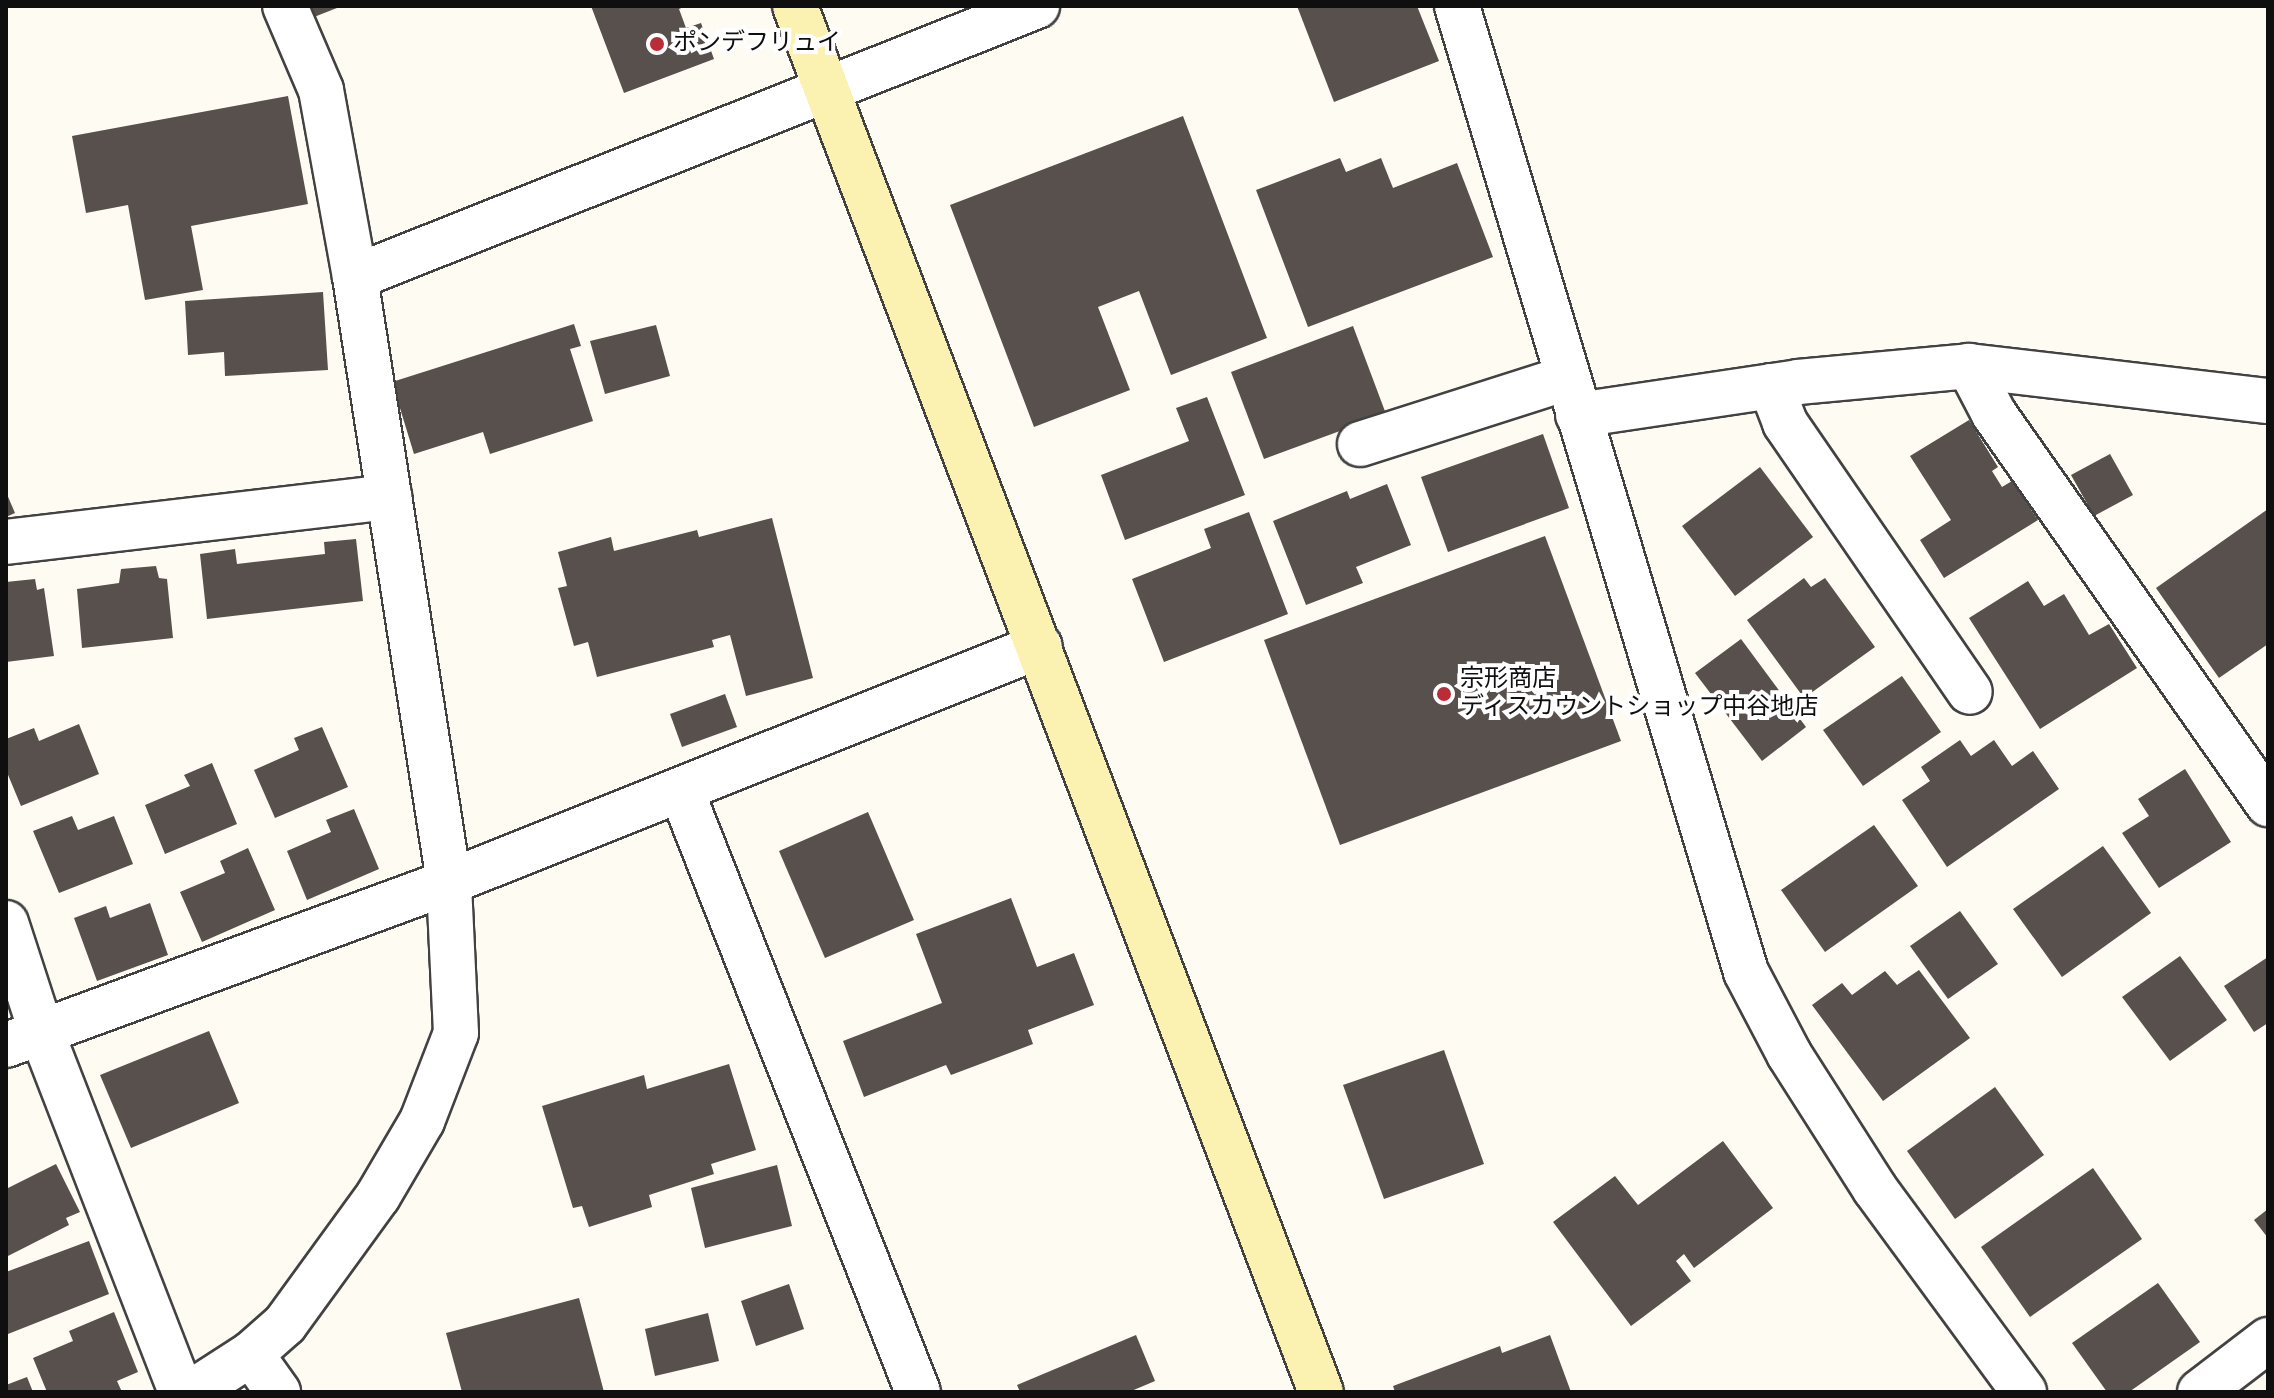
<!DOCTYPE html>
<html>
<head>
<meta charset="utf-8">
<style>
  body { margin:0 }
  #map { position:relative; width:2274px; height:1398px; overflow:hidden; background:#fefbf2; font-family:Spectral,"Noto Sans JP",serif }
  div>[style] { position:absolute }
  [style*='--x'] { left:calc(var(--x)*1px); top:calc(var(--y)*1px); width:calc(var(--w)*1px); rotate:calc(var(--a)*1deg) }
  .building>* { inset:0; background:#57504c }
  .roads { filter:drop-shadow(2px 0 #424242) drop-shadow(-2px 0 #424242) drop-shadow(0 2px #424242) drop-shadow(0 -2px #424242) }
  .street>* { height:44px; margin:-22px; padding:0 22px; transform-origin:22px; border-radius:22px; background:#fff }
  .secondary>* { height:44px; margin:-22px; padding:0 22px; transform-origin:22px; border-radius:22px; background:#fbf1b0 }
  .dots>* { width:22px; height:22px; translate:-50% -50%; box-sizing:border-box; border:4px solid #fff; border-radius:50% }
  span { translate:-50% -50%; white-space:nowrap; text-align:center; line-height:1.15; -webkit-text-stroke:8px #fff; paint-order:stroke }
  .poi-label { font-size:24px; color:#0f0f0f }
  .left { translate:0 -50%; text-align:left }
  .frame { position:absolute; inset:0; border:8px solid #0f0f0f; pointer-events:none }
</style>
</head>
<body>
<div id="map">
  <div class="building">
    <div style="clip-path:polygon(309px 6px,342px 6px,314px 17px)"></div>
    <div style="clip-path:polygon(591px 6px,686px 6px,679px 9px,686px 28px,701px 23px,714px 59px,624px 93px)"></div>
    <div style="clip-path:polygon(1297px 6px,1417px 6px,1439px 61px,1334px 102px)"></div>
    <div style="clip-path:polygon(288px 96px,308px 204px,191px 226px,203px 290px,145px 300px,128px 205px,86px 213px,72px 136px)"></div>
    <div style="clip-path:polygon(1183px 116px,1267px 338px,1171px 375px,1139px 291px,1098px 307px,1130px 390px,1034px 427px,950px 205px)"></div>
    <div style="clip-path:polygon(1340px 158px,1346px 172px,1381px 158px,1393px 188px,1457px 163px,1493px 257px,1308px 327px,1256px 190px)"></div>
    <div style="clip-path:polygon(323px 292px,328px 370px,225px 376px,224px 352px,188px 355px,185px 301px)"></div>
    <div style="clip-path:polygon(574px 324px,581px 346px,570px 349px,593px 421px,490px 454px,483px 432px,414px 454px,392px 382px)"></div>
    <div style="clip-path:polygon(656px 325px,670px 376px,605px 394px,590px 341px)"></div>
    <div style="clip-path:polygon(1353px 326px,1386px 414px,1264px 459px,1231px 372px)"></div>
    <div style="clip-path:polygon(1207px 397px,1245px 495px,1125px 540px,1101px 475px,1189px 441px,1176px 408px)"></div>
    <div style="clip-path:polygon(1969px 420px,1998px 467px,1992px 471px,2002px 487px,2012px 481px,2038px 520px,1944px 578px,1920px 540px,1951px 520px,1910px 456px)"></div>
    <div style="clip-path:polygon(1543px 434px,1569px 508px,1448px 552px,1421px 477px)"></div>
    <div style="clip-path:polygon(2110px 454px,2133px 495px,2094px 516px,2071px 475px)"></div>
    <div style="clip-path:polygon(1760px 467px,1813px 537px,1735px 596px,1682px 526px)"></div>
    <div style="clip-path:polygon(1387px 484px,1411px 545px,1356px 567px,1363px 583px,1306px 605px,1273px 521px,1347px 491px,1350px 499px)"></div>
    <div style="clip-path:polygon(6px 492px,15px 513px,6px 517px)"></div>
    <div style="clip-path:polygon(2268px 509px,2268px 644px,2219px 678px,2156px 588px)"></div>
    <div style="clip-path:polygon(1249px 512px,1288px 614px,1164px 662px,1132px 579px,1211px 548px,1204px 529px)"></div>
    <div style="clip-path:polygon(772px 518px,813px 678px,746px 696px,730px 635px,712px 640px,714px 647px,597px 677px,588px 642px,574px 646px,558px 588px,567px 586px,558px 552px,611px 537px,614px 551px,697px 530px,699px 537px)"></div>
    <div style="clip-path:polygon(1545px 536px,1621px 741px,1340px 845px,1264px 640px)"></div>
    <div style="clip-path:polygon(356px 539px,363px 601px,207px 619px,200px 554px,235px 549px,237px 564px,325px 554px,324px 542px)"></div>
    <div style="clip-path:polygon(156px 566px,159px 578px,167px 579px,173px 638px,82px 648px,77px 589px,119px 583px,121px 569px)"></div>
    <div style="clip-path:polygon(1804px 578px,1811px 587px,1825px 578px,1875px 647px,1804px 698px,1747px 620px)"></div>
    <div style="clip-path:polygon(35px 579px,37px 590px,44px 588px,54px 656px,6px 662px,6px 582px)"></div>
    <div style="clip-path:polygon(2028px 581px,2044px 606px,2064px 594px,2089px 635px,2109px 624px,2137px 668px,2040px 729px,1969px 618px)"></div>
    <div style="clip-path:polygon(1741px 639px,1806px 727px,1762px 761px,1695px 673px)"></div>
    <div style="clip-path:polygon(1902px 676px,1941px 732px,1863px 786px,1823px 730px)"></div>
    <div style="clip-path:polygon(725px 694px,737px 727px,682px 747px,670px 714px)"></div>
    <div style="clip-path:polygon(79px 724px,99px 774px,21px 806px,6px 770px,6px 739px,34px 728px,39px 741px)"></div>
    <div style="clip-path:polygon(322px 727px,348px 787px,275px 818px,254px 770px,299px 750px,294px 738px)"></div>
    <div style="clip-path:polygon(1960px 740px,1971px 756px,1994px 740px,2012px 766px,2033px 751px,2059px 789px,1947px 867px,1902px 800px,1930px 781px,1921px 767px)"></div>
    <div style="clip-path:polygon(212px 763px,237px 824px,165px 854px,145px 805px,190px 786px,184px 775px)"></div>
    <div style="clip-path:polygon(2185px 769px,2231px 842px,2159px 888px,2122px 833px,2149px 816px,2138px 799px)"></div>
    <div style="clip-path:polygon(354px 809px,379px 869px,307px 900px,287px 851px,331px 832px,326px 820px)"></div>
    <div style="clip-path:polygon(868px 812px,914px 920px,825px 958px,779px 851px)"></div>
    <div style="clip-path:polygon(72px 816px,78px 830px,114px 816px,133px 864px,59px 893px,33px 831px)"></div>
    <div style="clip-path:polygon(1874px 825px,1918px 886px,1825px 952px,1781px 890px)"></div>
    <div style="clip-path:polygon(2103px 846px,2151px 913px,2062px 977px,2013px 909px)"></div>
    <div style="clip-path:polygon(248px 848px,275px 910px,202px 942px,180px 892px,225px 873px,220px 861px)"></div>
    <div style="clip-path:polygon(1011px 898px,1037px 967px,1074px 953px,1094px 1005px,1028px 1030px,1033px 1044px,951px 1075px,946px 1065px,864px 1097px,843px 1041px,942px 1003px,916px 934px)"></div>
    <div style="clip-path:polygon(150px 903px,168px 955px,97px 981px,74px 918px,106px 906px,110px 918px)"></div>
    <div style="clip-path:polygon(1960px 911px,1998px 964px,1948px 999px,1910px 946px)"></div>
    <div style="clip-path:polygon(2180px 956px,2227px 1020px,2170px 1061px,2122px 997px)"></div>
    <div style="clip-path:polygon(2268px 957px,2268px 1023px,2254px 1032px,2224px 986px)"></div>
    <div style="clip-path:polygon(1919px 970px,1970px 1038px,1883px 1101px,1812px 1005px,1842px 983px,1852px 995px,1885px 971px,1897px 985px)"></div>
    <div style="clip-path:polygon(209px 1031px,239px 1103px,131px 1148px,100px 1075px)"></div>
    <div style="clip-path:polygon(1444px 1050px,1484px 1164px,1384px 1199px,1343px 1085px)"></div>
    <div style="clip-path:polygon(729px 1064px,756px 1150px,711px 1164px,714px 1174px,649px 1195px,652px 1207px,589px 1227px,582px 1206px,573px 1208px,542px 1106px,644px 1075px,647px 1089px)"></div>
    <div style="clip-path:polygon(1995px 1087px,2044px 1155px,1955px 1219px,1907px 1151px)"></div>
    <div style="clip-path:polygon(1723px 1141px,1773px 1208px,1694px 1268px,1684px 1254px,1676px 1261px,1691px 1281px,1631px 1326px,1553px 1222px,1615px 1176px,1638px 1205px)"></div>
    <div style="clip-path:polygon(56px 1164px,80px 1212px,66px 1218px,69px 1225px,6px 1257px,6px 1189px)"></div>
    <div style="clip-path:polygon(777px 1165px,792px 1226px,705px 1248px,691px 1188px)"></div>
    <div style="clip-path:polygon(2093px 1168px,2142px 1239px,2030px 1317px,1981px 1247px)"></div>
    <div style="clip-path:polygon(2268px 1209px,2268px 1238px,2254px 1220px)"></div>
    <div style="clip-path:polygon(89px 1241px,109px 1294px,8px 1334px,6px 1272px)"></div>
    <div style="clip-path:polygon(2158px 1283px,2200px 1342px,2129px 1392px,2107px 1392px,2072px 1343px)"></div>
    <div style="clip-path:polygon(789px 1284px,804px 1329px,756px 1346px,741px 1301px)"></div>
    <div style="clip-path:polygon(579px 1298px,604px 1392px,462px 1392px,446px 1333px)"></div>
    <div style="clip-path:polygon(114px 1312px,138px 1372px,117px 1381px,122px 1392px,47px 1392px,33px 1358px,73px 1341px,69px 1331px)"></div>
    <div style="clip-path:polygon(708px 1313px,719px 1361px,655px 1376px,645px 1329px)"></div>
    <div style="clip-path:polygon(1136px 1335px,1155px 1381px,1129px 1392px,1020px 1392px,1017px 1385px)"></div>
    <div style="clip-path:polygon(1550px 1335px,1571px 1392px,1395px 1392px,1393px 1386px,1500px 1346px,1502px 1353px)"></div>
    <div style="clip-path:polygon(27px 1377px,33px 1392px,6px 1392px,6px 1385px)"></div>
  </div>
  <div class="roads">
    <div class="street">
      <div style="--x:1457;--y:6;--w:1008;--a:73.34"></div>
      <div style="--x:1746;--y:972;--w:93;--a:62.3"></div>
      <div style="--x:1789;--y:1054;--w:160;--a:57.5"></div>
      <div style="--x:1875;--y:1189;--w:252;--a:53.7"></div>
      <div style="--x:355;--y:277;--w:734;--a:-21.67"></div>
      <div style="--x:1969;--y:366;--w:54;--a:62.5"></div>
      <div style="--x:1994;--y:414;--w:477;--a:54.9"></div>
      <div style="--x:1771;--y:386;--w:40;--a:69"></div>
      <div style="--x:1785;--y:423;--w:326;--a:55.5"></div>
      <div style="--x:1578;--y:415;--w:222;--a:-8.5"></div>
      <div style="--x:1798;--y:382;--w:172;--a:-5.3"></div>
      <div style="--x:1969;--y:366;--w:301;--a:6.7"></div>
      <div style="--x:1360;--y:444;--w:217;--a:-17.7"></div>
      <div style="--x:6;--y:542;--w:386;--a:-6.7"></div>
      <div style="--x:681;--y:790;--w:647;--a:68.51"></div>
      <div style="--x:6;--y:923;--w:114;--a:72"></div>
      <div style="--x:41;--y:1031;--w:387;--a:68.8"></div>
      <div style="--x:6;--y:1045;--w:472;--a:-20.2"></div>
      <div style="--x:449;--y:882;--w:636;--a:-21.77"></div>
      <div style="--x:251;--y:1354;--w:47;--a:54.6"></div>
      <div style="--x:192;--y:1392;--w:70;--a:-32.8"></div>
      <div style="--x:251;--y:1354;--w:45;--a:-41.4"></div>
      <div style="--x:285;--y:1324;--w:158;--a:-54"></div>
      <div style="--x:378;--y:1196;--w:87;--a:-59.6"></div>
      <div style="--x:422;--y:1121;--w:94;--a:-68.9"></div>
      <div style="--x:456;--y:1033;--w:151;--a:-92.7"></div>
      <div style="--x:449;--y:882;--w:612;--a:-98.83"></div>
      <div style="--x:355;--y:277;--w:190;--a:-100.3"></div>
      <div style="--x:321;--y:90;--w:91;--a:-113.2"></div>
      <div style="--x:2200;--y:1392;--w:86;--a:-37.4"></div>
    </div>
    <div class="secondary">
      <div style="--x:795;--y:6;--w:1482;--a:69.22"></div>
    </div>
  </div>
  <div class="dots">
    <div style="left:657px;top:44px;background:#ba2c37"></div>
    <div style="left:1444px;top:694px;background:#ba2c37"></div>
  </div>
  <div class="poi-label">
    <span class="left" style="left:673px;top:44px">ポンデフリュイ</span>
    <span class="left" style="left:1460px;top:694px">宗形商店<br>ディスカウントショップ中谷地店</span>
  </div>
  <div class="frame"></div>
</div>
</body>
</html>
